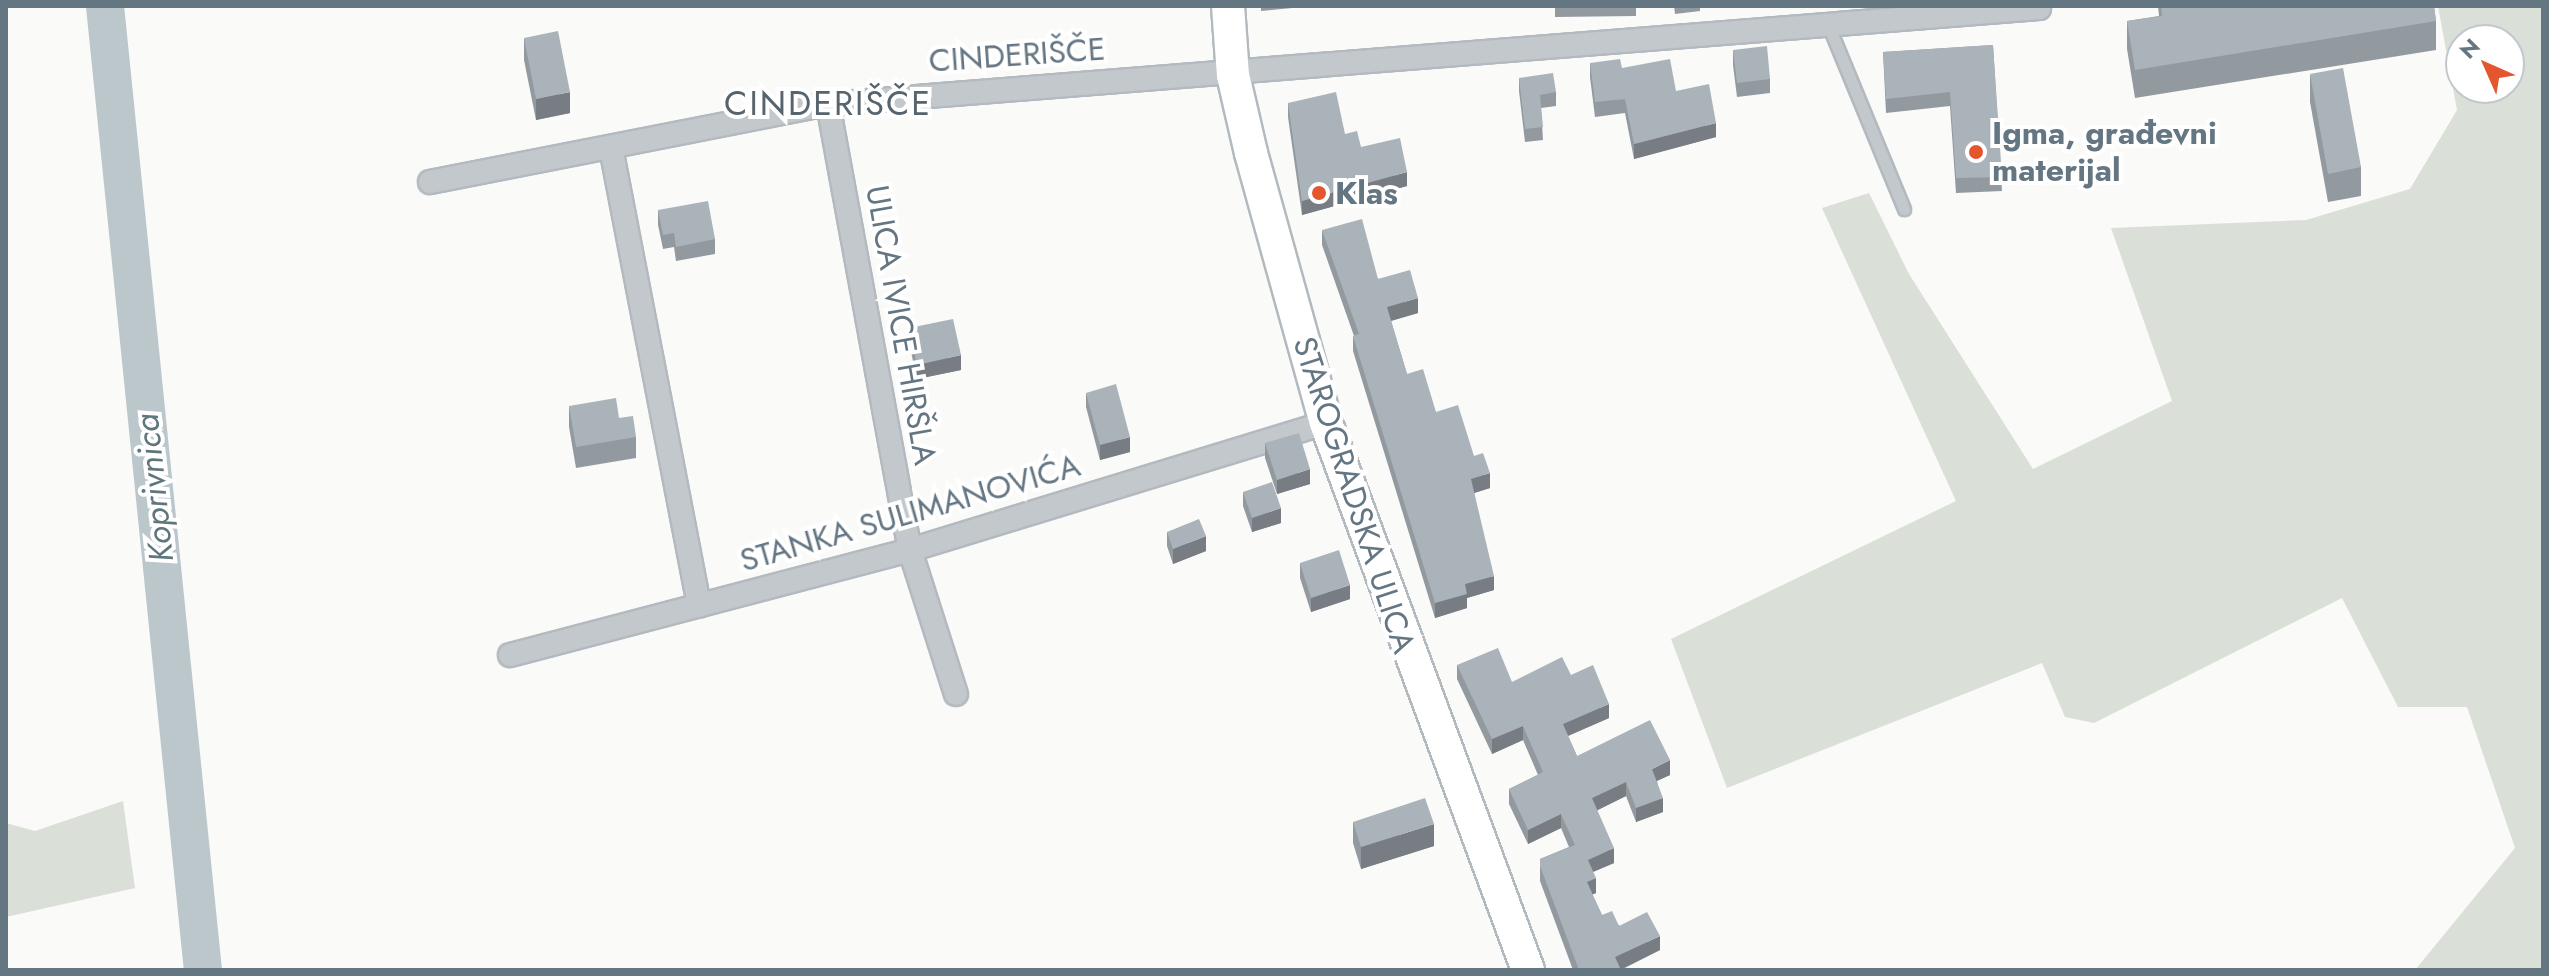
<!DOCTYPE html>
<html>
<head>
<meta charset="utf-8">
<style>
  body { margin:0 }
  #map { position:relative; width:2549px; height:976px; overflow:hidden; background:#fafaf8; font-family:Jost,sans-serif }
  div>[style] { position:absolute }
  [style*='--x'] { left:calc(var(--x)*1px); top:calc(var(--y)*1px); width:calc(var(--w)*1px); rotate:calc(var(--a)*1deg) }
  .green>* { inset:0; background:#dadfd7 }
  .river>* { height:38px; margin:-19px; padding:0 19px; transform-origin:19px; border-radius:19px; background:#bbc7cb }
  .roads { filter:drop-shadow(2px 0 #b3babf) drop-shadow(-2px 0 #b3babf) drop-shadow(0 2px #b3babf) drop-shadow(0 -2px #b3babf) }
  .lane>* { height:11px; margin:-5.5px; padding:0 5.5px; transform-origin:5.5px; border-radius:5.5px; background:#c3c8cc }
  .street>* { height:22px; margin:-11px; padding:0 11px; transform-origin:11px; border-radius:11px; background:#c3c8cc }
  .secondary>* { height:32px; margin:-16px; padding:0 16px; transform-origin:16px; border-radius:16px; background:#fff }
  .wall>* { inset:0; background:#929a9f }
  .shaded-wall>* { inset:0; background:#777d82 }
  .building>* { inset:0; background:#aab3b9 }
  .dots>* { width:22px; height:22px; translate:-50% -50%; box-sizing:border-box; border:4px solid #fff; border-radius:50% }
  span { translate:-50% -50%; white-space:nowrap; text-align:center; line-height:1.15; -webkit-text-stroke:8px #fff; paint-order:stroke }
  .street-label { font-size:32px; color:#657683 }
  .poi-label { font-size:32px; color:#657683; font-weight:700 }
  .left { translate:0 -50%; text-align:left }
  .neighbourhood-label { font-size:34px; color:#57646e; letter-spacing:2px }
  .water-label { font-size:34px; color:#60757c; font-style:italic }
  .frame { position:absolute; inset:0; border:8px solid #657683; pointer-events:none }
  .north { position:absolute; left:2445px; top:24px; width:80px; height:80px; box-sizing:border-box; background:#fff; border:2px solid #c1c8cd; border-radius:50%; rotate:315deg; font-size:22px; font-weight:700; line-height:32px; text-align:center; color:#657683 }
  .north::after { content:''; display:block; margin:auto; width:28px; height:36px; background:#e4572e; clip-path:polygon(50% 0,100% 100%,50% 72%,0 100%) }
</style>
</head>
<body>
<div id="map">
  <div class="green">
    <div style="clip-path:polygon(evenodd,2438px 6px,2543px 6px,2543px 970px,2415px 970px,2515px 848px,2467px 707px,2398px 707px,2342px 598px,2094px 723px,2065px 717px,2042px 663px,1727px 788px,1671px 639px,1956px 501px,1822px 208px,1869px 193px,1909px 274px,2033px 469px,2172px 401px,2111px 228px,2306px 220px,2410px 189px,2457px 110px,2438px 6px,2461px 40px,2509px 40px,2509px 88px,2461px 88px,2461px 40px)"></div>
    <div style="clip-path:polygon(123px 801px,135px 888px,6px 917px,6px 823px,35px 831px)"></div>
  </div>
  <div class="river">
    <div style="--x:105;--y:6;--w:969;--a:84.2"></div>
  </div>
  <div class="roads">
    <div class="lane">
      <div style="--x:1829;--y:27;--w:197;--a:67.6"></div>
    </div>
    <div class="street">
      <div style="--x:828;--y:104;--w:453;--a:79.6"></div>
      <div style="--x:910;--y:550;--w:151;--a:72.3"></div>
      <div style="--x:611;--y:148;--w:466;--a:79.1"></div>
      <div style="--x:430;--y:182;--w:406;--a:-11.1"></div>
      <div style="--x:828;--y:104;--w:1215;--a:-4.53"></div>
      <div style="--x:510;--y:655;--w:414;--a:-14.7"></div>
      <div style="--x:910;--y:550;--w:435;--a:-17"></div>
    </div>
    <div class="secondary">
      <div style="--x:1228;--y:6;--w:69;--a:85.9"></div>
      <div style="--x:1233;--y:75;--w:80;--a:77"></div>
      <div style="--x:1251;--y:153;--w:280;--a:74.5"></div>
      <div style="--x:1326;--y:423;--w:583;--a:69.73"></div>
    </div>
  </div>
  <div class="wall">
    <div style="clip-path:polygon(1261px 6px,1313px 6px,1261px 11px)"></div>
    <div style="clip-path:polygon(1555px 6px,1636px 6px,1636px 16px,1555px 17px)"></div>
    <div style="clip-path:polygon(1674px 6px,1700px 6px,1700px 11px,1675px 14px)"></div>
    <div style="clip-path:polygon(2158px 6px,2434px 6px,2436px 21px,2436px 50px,2135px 98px,2127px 49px,2127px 21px,2159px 16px)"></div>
    <div style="clip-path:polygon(524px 38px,570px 113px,536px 120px,524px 60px)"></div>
    <div style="clip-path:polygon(1993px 45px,2002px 191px,1956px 193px,1950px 106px,1886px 113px,1883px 52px)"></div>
    <div style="clip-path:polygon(1733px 50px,1770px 79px,1770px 93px,1737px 97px,1733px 65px)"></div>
    <div style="clip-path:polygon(1590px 63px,1622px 68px,1676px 91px,1716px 137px,1634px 159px,1625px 113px,1595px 117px,1590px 77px)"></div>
    <div style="clip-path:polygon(2310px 74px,2361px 167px,2361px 196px,2328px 202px,2310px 102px)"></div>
    <div style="clip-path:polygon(1519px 78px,1556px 92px,1556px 106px,1541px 108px,1543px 140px,1525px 142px,1519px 91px)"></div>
    <div style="clip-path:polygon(1288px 103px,1345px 134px,1407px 186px,1302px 215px,1288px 117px)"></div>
    <div style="clip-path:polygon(658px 210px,715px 239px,715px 254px,676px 261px,674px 247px,663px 249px,658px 225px)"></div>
    <div style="clip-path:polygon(1322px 230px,1418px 313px,1391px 321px,1407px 374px,1436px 412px,1474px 456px,1490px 488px,1474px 493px,1494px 590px,1467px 598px,1467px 608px,1435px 618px,1353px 351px,1353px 336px,1354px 336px,1322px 245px)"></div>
    <div style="clip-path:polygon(909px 328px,961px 370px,917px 379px,909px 343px)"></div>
    <div style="clip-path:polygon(1086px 393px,1130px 452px,1100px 460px,1086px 407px)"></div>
    <div style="clip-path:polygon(569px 406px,619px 418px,636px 437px,636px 458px,576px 468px,569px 427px)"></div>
    <div style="clip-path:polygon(1265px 443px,1310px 484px,1277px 494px,1265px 458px)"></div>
    <div style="clip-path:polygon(1243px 492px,1281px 523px,1252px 532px,1243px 506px)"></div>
    <div style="clip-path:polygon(1167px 532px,1206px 551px,1173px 564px,1167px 546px)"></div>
    <div style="clip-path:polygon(1300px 563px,1350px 599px,1311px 612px,1300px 578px)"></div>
    <div style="clip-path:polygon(1457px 665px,1512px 682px,1571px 675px,1609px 718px,1568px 736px,1577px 756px,1670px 775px,1657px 781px,1663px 812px,1636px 822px,1626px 796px,1597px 810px,1614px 863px,1593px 872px,1596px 893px,1592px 894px,1602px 915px,1660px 950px,1621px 970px,1573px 970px,1540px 881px,1540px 859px,1569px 847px,1561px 828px,1528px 844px,1509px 804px,1509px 789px,1538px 775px,1523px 740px,1492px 754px,1457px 679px)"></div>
    <div style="clip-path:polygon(1353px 822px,1434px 846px,1361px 869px,1353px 843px)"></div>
  </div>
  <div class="shaded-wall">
    <div style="clip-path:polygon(570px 92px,570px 113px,536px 120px,536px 99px)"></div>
    <div style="clip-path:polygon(1716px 123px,1716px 137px,1634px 159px,1634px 144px)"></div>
    <div style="clip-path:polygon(1407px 172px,1407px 186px,1302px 215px,1302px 201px)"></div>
    <div style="clip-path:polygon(1418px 298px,1418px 313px,1387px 322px,1387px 307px)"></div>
    <div style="clip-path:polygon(961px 355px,961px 370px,917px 379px,917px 365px)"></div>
    <div style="clip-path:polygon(1130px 437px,1130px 452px,1100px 460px,1100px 445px)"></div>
    <div style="clip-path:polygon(1310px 469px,1310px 484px,1277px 494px,1277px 480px)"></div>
    <div style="clip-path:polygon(1490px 473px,1490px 488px,1471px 494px,1471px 479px)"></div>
    <div style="clip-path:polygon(1281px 508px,1281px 523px,1252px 532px,1252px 518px)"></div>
    <div style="clip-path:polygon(1206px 536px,1206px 551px,1173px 564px,1173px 549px)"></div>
    <div style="clip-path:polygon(1494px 576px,1494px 590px,1467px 598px,1467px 608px,1435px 618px,1435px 603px,1465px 584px)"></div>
    <div style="clip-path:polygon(1350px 585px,1350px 599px,1311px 612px,1311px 598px)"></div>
    <div style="clip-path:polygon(1609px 704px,1609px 718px,1563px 738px,1563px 724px)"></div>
    <div style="clip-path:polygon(1523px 726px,1523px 740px,1492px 754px,1492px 739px)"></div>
    <div style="clip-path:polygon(1670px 760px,1670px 775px,1652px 783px,1652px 769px)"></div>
    <div style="clip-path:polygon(1626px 782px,1626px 796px,1592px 813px,1592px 798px)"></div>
    <div style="clip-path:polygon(1663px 798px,1663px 812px,1636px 822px,1636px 808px)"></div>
    <div style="clip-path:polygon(1561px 814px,1561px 828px,1528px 844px,1528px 830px)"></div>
    <div style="clip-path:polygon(1434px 824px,1434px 846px,1361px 869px,1361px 847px)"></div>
    <div style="clip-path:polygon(1614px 848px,1614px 863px,1588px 874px,1588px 860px)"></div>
    <div style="clip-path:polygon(1596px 878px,1596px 893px,1587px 897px,1587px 882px)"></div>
    <div style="clip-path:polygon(1660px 936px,1660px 950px,1619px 970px,1615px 957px)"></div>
  </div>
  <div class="building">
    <div style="clip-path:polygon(2161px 6px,2434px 6px,2436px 21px,2135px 70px,2127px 21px,2162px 16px)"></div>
    <div style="clip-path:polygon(558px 31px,570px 92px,536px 99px,524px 38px)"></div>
    <div style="clip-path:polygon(1993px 45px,2002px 177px,1956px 178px,1950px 92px,1886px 99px,1883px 52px)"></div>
    <div style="clip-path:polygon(1767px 46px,1770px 79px,1737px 83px,1733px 50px)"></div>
    <div style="clip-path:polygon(1620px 59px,1622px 68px,1670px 59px,1676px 91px,1709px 84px,1716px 123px,1634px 144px,1625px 99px,1595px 102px,1590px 63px)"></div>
    <div style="clip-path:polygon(2343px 68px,2361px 167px,2328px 174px,2310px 74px)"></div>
    <div style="clip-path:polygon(1553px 73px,1556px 92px,1540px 95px,1543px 127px,1525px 129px,1519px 78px)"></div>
    <div style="clip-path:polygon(1336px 92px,1345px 134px,1357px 131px,1361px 147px,1400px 138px,1407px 172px,1302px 201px,1288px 103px)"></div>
    <div style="clip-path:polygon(708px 201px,715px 239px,676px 247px,674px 233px,663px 235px,658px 210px)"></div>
    <div style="clip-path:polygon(1362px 219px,1378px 279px,1410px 270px,1418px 298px,1387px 307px,1407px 374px,1423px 369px,1436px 412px,1458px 405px,1474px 456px,1483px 453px,1490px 473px,1471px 479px,1494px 576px,1465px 584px,1467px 594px,1435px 603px,1353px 336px,1359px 334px,1322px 230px)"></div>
    <div style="clip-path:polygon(953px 319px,961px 355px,917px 365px,909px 328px)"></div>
    <div style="clip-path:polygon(1116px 384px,1130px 437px,1100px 445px,1086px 393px)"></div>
    <div style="clip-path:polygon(616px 398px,619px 418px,633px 416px,636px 437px,576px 447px,569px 406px)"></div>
    <div style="clip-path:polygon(1299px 433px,1310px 469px,1277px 480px,1265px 443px)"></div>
    <div style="clip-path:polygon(1272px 482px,1281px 508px,1252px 518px,1243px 492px)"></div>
    <div style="clip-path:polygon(1199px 519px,1206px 536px,1173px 549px,1167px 532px)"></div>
    <div style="clip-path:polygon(1339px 550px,1350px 585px,1311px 598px,1300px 563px)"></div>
    <div style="clip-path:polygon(1498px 648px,1512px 682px,1562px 657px,1571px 675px,1593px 665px,1609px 704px,1563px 724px,1577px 756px,1650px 720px,1670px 760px,1652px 769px,1663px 798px,1636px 808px,1626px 782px,1592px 798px,1614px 848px,1588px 860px,1596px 878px,1587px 882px,1602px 915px,1612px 911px,1619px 926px,1647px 912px,1660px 936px,1615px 957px,1621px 970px,1579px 970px,1540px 866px,1540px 859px,1575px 845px,1561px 814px,1528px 830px,1509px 789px,1543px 772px,1523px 726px,1492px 739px,1457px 665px)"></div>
    <div style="clip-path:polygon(1425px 798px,1434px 824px,1361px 847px,1353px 822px)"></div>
  </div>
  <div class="dots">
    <div style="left:1976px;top:152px;background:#e4572e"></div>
    <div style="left:1319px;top:193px;background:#e4572e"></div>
  </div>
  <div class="street-label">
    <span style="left:1017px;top:55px;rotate:-4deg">CINDERIŠČE</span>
    <span style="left:901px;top:325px;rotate:80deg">ULICA IVICE HIRŠLA</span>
    <span style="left:1354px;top:495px;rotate:72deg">STAROGRADSKA ULICA</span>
    <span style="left:910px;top:513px;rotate:-16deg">STANKA SULIMANOVIĆA</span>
  </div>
  <div class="poi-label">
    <span class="left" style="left:1992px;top:152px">Igma, građevni<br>materijal</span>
    <span class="left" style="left:1335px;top:193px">Klas</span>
  </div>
  <div class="neighbourhood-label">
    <span style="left:828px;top:104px">CINDERIŠČE</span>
  </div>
  <div class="water-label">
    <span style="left:154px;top:488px;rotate:-96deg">Koprivnica</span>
  </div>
  <div class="frame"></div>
  <div class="north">N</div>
</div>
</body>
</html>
